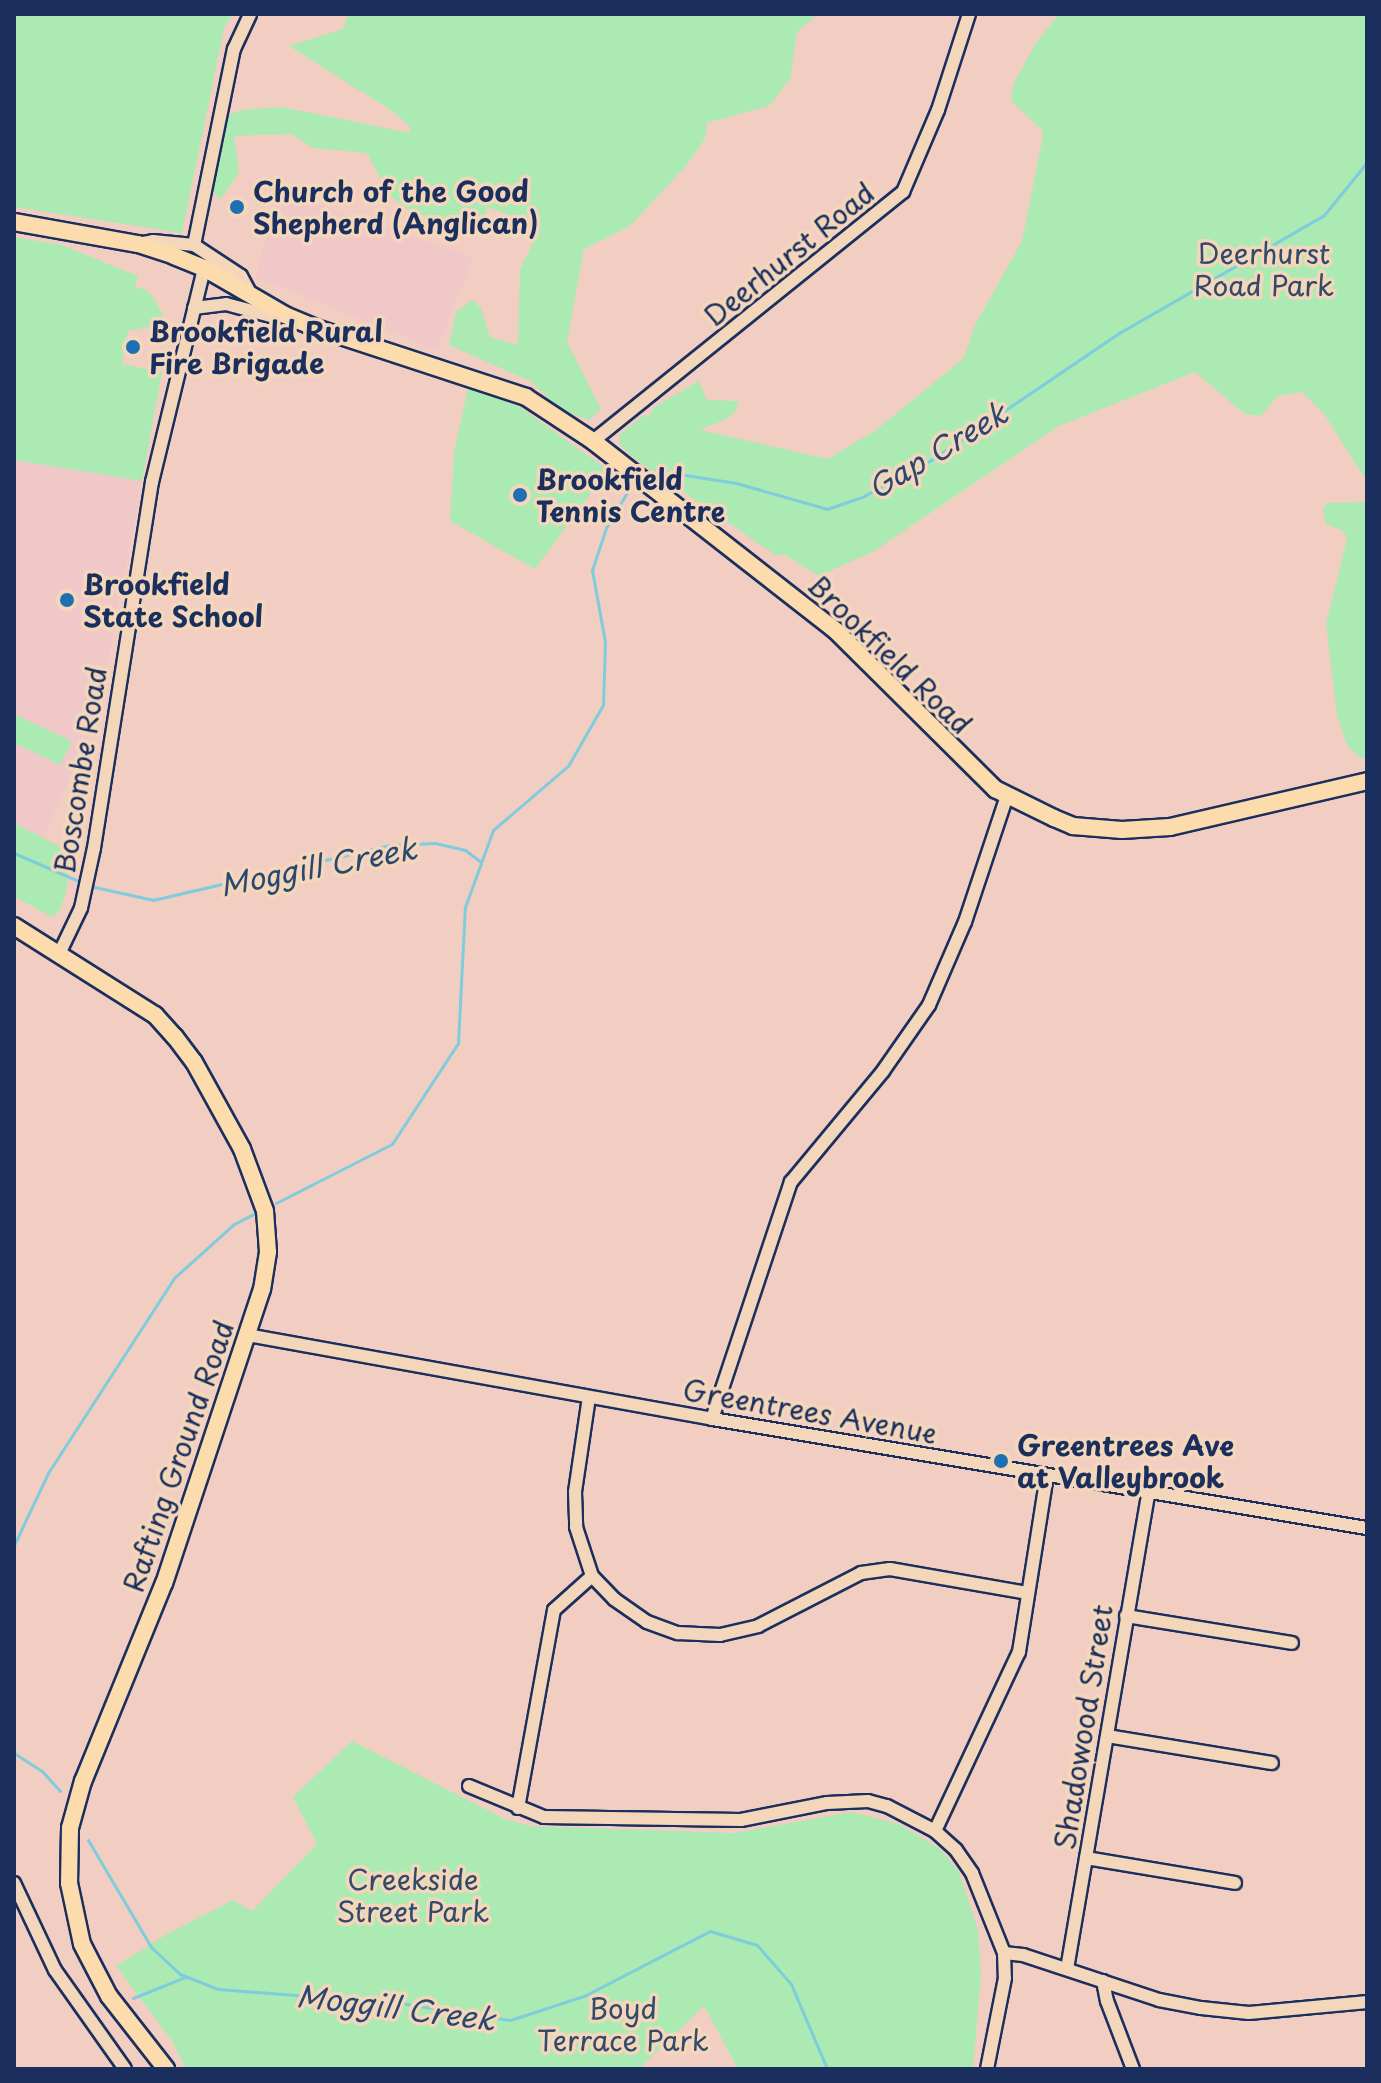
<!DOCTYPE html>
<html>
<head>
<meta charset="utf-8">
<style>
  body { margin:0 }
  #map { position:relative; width:1381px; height:2083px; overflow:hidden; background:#f2cec2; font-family:"Playpen Sans",sans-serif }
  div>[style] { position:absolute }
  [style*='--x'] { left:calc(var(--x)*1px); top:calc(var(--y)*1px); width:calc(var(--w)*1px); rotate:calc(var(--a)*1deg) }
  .built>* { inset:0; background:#f1c8c8 }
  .green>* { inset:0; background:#abeab2 }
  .stream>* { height:3px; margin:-1.5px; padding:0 1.5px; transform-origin:1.5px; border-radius:1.5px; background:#7fccdd }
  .roads { filter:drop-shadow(2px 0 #1b2f5e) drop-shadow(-2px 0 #1b2f5e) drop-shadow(0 2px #1b2f5e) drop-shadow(0 -2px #1b2f5e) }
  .minor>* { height:12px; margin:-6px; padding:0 6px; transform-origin:6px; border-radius:6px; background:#f4d7ba }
  .major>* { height:16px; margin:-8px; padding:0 8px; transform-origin:8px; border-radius:8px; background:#fcdcac }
  .dots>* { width:22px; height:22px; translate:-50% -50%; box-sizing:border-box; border:4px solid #f4d7ba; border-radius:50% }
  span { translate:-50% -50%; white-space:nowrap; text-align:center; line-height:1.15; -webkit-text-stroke:7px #f4d7ba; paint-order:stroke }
  .poi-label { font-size:28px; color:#1b2f5e; font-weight:700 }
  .left { translate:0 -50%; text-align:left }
  .park-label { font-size:28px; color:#314b6b }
  .street-label { font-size:28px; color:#1b2f5e }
  .water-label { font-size:30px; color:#2a4771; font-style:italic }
  .frame { position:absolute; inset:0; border:16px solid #1b2f5e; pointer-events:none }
</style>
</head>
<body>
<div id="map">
  <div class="built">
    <div style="clip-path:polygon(278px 191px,474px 257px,437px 350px,256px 277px)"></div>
    <div style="clip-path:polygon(14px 460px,142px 481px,97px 719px,43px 838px,14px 823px)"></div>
  </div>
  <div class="green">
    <div style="clip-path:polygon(14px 14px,233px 14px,224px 28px,182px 233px,14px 207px)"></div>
    <div style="clip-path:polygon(349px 14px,818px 14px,797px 32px,790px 79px,769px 106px,707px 123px,705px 139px,686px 166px,630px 226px,584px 249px,567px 342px,601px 409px,589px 420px,559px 409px,532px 382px,449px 345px,456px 312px,472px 300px,481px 308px,490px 337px,518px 345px,520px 270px,536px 236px,523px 220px,487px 207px,484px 225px,468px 228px,410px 211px,389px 195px,367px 153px,313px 148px,292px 134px,234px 136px,239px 173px,220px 200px,211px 189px,225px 117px,240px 110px,282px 107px,410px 133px,409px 125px,389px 109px,289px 46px,343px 29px)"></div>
    <div style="clip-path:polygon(1059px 14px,1367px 14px,1367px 482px,1325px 415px,1302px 392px,1277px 396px,1261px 416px,1245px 414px,1195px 372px,1059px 426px,874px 551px,819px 576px,783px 554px,777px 556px,635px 459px,619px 444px,619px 435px,644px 415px,648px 417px,654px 407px,699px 381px,707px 400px,737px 401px,738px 407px,729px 418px,700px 430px,828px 459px,876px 430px,964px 358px,974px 327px,1022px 241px,1041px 146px,1043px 131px,1011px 101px,1013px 85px,1035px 44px)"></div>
    <div style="clip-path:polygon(14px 237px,62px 245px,138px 276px,135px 290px,142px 287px,154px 298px,164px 317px,165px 324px,128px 331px,122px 364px,162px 372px,142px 481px,14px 460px)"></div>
    <div style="clip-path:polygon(468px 388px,520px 407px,608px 470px,535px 569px,450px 521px,454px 452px)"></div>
    <div style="clip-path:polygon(1367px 502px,1367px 758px,1360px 758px,1348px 747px,1337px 715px,1326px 624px,1347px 538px,1343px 531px,1326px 524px,1323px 510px,1327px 503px)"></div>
    <div style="clip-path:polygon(14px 714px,72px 741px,60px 765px,14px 743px)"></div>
    <div style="clip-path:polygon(14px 823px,73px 853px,65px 896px,59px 912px,51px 917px,14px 896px)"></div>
    <div style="clip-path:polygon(352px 1741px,505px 1819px,530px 1826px,734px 1833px,852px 1812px,899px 1824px,940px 1849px,959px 1872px,978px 1930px,981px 1974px,973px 2069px,738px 2069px,704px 2006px,640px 2068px,186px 2069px,172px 2041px,116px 1966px,167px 1934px,233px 1900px,252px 1911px,317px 1844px,293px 1797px)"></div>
  </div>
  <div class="stream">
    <div style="--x:652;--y:478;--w:15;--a:-23"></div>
    <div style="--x:666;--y:472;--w:71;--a:8.9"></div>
    <div style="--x:736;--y:483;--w:95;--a:15.9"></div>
    <div style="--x:827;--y:509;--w:39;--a:-19"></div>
    <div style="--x:864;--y:496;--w:78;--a:-28.2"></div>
    <div style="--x:933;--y:459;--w:225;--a:-34.1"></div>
    <div style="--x:1119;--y:333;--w:237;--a:-29.9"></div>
    <div style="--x:1324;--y:215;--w:68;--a:-50.9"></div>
    <div style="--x:14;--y:853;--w:75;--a:23.5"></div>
    <div style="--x:90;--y:886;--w:65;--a:12.5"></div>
    <div style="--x:153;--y:900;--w:243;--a:-13.1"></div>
    <div style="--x:390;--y:845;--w:45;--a:-2.5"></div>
    <div style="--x:435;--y:843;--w:31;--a:13"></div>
    <div style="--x:465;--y:850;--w:20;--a:37"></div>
    <div style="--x:276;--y:1203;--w:130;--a:-27"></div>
    <div style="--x:392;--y:1144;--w:121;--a:-56.8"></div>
    <div style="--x:458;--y:1043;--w:136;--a:-87.1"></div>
    <div style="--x:465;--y:907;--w:82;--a:-70"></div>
    <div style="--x:493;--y:830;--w:99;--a:-40.5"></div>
    <div style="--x:568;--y:766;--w:70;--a:-60.2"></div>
    <div style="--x:603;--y:705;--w:63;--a:-88.2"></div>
    <div style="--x:605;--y:642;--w:73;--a:-100.2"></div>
    <div style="--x:592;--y:570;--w:44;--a:-71.6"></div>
    <div style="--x:606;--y:528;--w:45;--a:-59.5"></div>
    <div style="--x:629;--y:489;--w:10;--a:-24"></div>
    <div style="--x:14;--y:1545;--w:80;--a:-64.7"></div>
    <div style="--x:48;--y:1473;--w:234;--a:-57.1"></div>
    <div style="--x:175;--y:1277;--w:79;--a:-41.9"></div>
    <div style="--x:234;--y:1224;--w:25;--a:-27"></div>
    <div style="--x:14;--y:1753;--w:33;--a:33"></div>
    <div style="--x:42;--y:1771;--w:27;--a:48"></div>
    <div style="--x:88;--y:1840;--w:124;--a:59.5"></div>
    <div style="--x:151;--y:1947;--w:40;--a:43"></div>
    <div style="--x:180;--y:1974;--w:41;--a:21.5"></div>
    <div style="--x:218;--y:1989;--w:183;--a:4.4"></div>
    <div style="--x:400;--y:2003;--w:111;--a:8.8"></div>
    <div style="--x:510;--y:2020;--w:78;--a:-18"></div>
    <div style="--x:584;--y:1996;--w:142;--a:-27.3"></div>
    <div style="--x:710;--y:1931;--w:49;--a:16.6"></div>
    <div style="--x:757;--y:1945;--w:52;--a:48.9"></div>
    <div style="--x:791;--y:1984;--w:92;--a:67"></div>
    <div style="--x:133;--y:1998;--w:56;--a:-22"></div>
  </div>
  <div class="roads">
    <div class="minor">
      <div style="--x:138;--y:244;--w:15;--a:-11"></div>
      <div style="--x:153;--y:241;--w:41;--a:5.6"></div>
      <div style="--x:194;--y:245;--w:56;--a:33.4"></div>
      <div style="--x:241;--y:276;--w:24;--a:62"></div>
      <div style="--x:194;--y:245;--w:200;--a:-78.5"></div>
      <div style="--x:234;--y:49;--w:38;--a:-65"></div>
      <div style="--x:194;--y:308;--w:32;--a:-7"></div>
      <div style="--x:226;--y:304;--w:47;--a:14.9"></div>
      <div style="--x:271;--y:316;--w:14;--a:-4"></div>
      <div style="--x:593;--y:441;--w:398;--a:-38.8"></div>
      <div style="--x:903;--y:192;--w:89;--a:-66.9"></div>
      <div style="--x:938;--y:110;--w:101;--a:-72.1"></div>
      <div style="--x:59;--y:954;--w:51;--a:-64.4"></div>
      <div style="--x:81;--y:908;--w:61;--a:-77.8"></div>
      <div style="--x:94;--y:848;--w:371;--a:-81"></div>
      <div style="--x:152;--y:482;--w:220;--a:-76.3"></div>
      <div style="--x:247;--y:1335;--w:473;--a:10.2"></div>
      <div style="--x:712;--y:1419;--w:664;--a:9.45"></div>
      <div style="--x:589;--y:1397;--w:96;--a:98.4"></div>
      <div style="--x:575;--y:1492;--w:35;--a:88"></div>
      <div style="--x:576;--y:1527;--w:52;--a:71.9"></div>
      <div style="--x:592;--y:1576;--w:32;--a:46"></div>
      <div style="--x:614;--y:1599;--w:40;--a:34.9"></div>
      <div style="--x:647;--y:1622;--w:33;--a:20"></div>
      <div style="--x:678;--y:1633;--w:42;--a:2.7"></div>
      <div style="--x:720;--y:1635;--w:39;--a:-13"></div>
      <div style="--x:758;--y:1626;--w:116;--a:-27.2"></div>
      <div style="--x:861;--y:1573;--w:29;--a:-8"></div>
      <div style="--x:890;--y:1569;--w:139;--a:9.9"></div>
      <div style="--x:712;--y:1419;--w:250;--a:-71.6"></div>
      <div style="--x:791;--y:1182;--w:144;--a:-50.3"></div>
      <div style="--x:883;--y:1071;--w:80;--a:-55.1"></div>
      <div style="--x:929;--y:1005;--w:90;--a:-66.6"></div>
      <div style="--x:965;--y:922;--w:133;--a:-71.6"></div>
      <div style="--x:1126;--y:1616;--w:168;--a:9.2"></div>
      <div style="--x:1107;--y:1736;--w:167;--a:9.3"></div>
      <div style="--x:469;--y:1786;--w:81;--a:22.5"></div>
      <div style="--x:544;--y:1817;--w:197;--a:0.9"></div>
      <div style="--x:741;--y:1820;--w:88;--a:-11.2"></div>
      <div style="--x:827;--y:1803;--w:41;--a:-2.8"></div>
      <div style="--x:868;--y:1801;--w:20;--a:15"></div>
      <div style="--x:887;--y:1806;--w:54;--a:27.5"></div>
      <div style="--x:935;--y:1831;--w:28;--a:42"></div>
      <div style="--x:956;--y:1850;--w:28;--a:55"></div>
      <div style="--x:972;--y:1873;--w:86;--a:68.2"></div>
      <div style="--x:1004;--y:1953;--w:25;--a:88"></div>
      <div style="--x:1005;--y:1978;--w:93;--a:101.2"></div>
      <div style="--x:518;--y:1808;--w:201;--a:-79.7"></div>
      <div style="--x:554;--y:1610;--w:51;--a:-41.8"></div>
      <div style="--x:935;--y:1831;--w:198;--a:-64.9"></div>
      <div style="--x:1019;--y:1652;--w:178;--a:-81"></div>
      <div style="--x:1086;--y:1858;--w:151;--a:9.5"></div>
      <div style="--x:14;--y:1883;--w:96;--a:64.8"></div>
      <div style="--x:55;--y:1970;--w:121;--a:54.7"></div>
      <div style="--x:1004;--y:1953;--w:19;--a:6"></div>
      <div style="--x:1023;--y:1955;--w:143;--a:18.3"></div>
      <div style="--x:1159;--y:2000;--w:43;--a:10.8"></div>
      <div style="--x:1201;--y:2008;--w:48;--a:5.9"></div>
      <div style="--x:1249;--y:2013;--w:119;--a:-5.3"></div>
      <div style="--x:1067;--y:1969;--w:483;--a:-80.3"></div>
      <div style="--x:1103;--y:1981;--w:20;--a:79"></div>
      <div style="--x:1107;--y:2001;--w:73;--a:69.1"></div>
    </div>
    <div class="major">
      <div style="--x:14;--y:222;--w:126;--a:10.1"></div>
      <div style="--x:138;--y:244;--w:38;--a:18"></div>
      <div style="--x:174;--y:256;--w:32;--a:22"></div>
      <div style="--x:204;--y:268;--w:94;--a:30.1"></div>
      <div style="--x:285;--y:315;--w:30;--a:23"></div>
      <div style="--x:313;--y:327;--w:224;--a:18.2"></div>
      <div style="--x:526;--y:397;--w:80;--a:33.3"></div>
      <div style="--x:593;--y:441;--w:307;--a:38"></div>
      <div style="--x:835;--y:630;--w:226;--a:44.8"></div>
      <div style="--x:995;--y:789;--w:66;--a:26.2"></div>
      <div style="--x:1054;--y:818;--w:21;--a:23"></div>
      <div style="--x:1073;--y:826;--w:49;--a:4.7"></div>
      <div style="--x:1122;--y:830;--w:48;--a:-3.6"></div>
      <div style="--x:1170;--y:827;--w:202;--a:-13.1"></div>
      <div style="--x:14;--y:926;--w:167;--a:32.3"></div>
      <div style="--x:155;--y:1015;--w:30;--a:48"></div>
      <div style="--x:175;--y:1037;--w:31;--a:53"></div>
      <div style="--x:194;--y:1062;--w:99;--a:61.1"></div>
      <div style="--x:242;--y:1149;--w:66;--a:69.6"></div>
      <div style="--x:265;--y:1211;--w:41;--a:85.8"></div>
      <div style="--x:268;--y:1252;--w:37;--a:99"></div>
      <div style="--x:262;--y:1289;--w:310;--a:108.4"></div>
      <div style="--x:164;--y:1583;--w:214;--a:112.2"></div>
      <div style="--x:83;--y:1781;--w:49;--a:105.5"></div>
      <div style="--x:70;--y:1828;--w:55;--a:91"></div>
      <div style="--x:69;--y:1883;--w:62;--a:78"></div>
      <div style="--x:82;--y:1944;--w:59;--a:62.6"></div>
      <div style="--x:109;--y:1996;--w:93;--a:52"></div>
    </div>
  </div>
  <div class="dots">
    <div style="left:237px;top:207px;background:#1f6fb2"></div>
    <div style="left:133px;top:347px;background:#1f6fb2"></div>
    <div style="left:520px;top:495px;background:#1f6fb2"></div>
    <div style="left:67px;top:600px;background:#1f6fb2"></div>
    <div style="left:1001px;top:1461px;background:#1f6fb2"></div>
  </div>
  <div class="poi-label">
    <span class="left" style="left:253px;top:207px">Church of the Good<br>Shepherd (Anglican)</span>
    <span class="left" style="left:149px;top:347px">Brookfield Rural<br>Fire Brigade</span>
    <span class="left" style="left:536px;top:495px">Brookfield<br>Tennis Centre</span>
    <span class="left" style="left:83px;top:600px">Brookfield<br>State School</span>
    <span class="left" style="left:1017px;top:1461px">Greentrees Ave<br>at Valleybrook</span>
  </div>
  <div class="park-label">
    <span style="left:1264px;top:269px">Deerhurst<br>Road Park</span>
    <span style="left:413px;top:1895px">Creekside<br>Street Park</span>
    <span style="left:623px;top:2024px">Boyd<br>Terrace Park</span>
  </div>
  <div class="street-label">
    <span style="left:789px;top:254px;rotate:-39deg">Deerhurst Road</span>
    <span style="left:890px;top:654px;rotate:44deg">Brookfield Road</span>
    <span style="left:80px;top:770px;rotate:-81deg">Boscombe Road</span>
    <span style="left:810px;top:1411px;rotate:10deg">Greentrees Avenue</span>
    <span style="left:178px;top:1456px;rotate:-71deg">Rafting Ground Road</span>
    <span style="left:1083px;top:1727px;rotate:-81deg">Shadowood Street</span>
  </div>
  <div class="water-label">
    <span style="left:937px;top:450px;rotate:-31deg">Gap Creek</span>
    <span style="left:318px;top:866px;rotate:-11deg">Moggill Creek</span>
    <span style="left:396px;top:2007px;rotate:7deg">Moggill Creek</span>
  </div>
  <div class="frame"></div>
</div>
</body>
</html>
